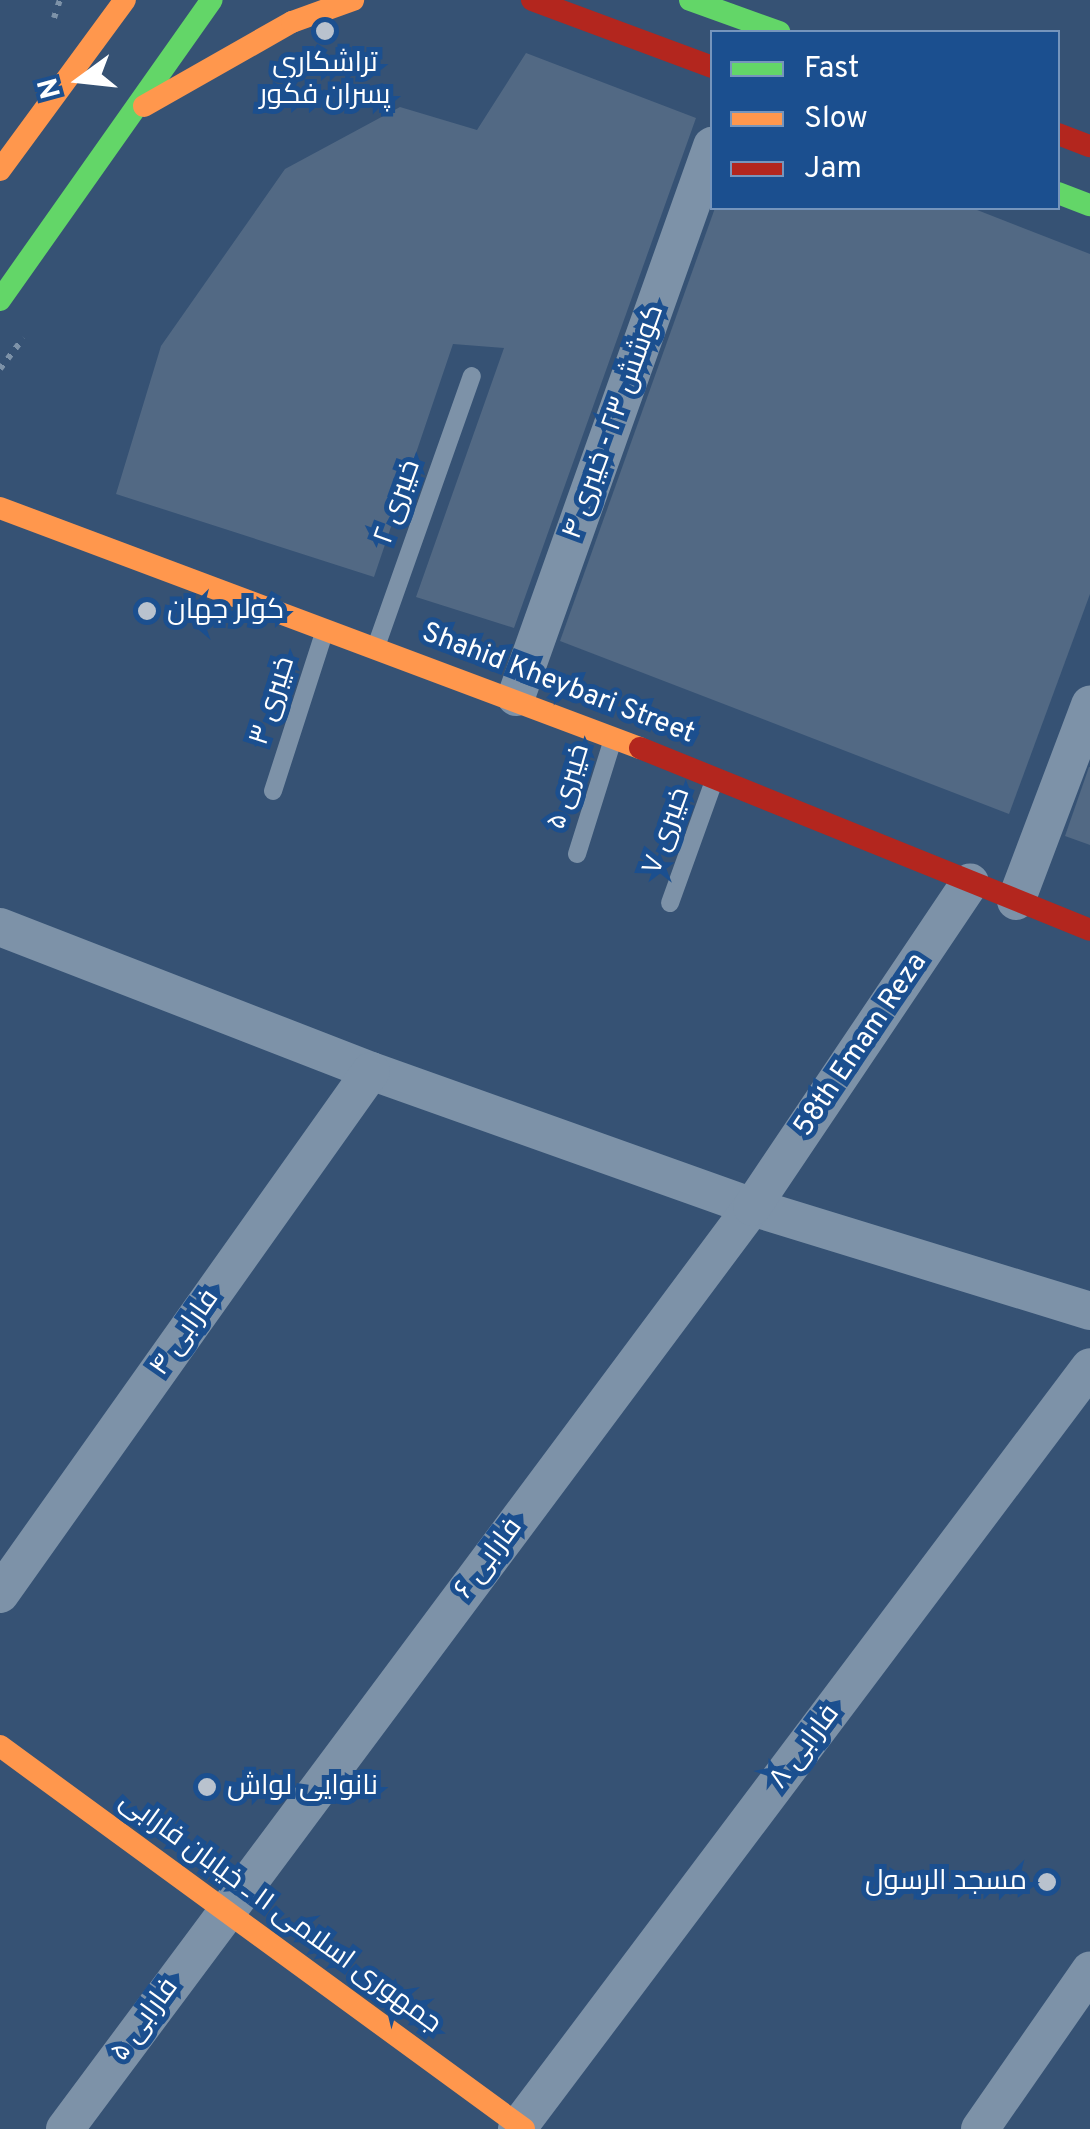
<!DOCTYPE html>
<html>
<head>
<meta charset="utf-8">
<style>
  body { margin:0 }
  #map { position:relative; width:1090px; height:2129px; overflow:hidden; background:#365274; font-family:Overpass,Cairo,sans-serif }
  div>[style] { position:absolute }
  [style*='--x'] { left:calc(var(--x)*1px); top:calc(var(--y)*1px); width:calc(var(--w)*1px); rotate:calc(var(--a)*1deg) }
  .building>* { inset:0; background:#526984 }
  .path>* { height:6px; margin-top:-3px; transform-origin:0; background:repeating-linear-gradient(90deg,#7d92a8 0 5px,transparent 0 13px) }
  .lane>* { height:18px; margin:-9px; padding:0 9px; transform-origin:9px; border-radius:9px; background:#7d92a8 }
  .street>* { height:38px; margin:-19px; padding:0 19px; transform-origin:19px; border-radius:19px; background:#7d92a8 }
  .fast>* { height:22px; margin:-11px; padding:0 11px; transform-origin:11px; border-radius:11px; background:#63d668 }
  .slow>* { height:22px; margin:-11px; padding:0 11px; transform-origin:11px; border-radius:11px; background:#ff974d }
  .jam>* { height:22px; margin:-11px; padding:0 11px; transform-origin:11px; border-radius:11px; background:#b3261e }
  .dots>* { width:28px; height:28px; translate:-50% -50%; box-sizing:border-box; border:5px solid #1b4f8f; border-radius:50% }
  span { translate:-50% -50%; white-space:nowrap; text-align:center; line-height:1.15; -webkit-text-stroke:10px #1b4f8f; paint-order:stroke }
  .poi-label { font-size:28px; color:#fff }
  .left { translate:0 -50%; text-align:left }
  .right { translate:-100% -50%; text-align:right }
  .street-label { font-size:28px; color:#fff }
  .legend { position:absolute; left:710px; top:30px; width:350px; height:180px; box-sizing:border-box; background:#1b4f8f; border:2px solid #7695bc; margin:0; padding:12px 18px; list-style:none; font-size:30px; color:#fff }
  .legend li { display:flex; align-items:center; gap:20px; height:50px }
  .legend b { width:50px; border:2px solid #7695bc }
  .north { position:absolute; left:30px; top:30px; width:100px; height:100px; -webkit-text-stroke:8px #1b4f8f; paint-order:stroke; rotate:255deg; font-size:28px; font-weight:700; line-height:40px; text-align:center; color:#fff }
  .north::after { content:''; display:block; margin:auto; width:35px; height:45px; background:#fff; clip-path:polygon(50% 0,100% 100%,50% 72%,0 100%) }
</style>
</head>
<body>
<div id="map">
  <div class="building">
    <div style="clip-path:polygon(526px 53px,696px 118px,514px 628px,416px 597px,504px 348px,453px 344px,374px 577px,116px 494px,161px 346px,285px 169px,400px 107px,477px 130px)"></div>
    <div style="clip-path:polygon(715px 208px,972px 208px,1090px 254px,1090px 594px,1009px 814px,560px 641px)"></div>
    <div style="clip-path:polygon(1089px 767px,1090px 767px,1090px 845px,1065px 836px)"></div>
  </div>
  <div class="path">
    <div style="--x:54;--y:18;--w:19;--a:-72"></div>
    <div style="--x:0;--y:369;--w:39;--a:-53"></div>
  </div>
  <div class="lane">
    <div style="--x:378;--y:641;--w:281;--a:-70.5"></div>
    <div style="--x:273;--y:791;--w:166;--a:-72.1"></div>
    <div style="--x:577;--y:854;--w:121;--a:-72.6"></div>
    <div style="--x:670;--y:903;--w:130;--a:-70.2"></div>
  </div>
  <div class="street">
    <div style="--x:516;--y:697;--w:585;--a:-70.42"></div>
    <div style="--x:1016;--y:901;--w:210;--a:-69.3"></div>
    <div style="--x:0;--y:927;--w:398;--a:21.2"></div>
    <div style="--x:371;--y:1071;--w:405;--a:19.6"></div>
    <div style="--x:752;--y:1207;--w:354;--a:17.1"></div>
    <div style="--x:0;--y:1594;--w:641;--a:-54.65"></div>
    <div style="--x:65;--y:2129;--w:1150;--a:-53.31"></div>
    <div style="--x:752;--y:1207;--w:391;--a:-56.1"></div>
    <div style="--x:517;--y:2129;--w:953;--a:-53.06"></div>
    <div style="--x:980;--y:2129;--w:193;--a:-55.2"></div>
  </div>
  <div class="fast">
    <div style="--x:690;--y:0;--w:95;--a:19.8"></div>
    <div style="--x:1058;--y:193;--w:34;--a:21"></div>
    <div style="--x:0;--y:300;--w:367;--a:-54.8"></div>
  </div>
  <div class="slow">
    <div style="--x:144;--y:106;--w:170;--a:-29.6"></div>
    <div style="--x:292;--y:22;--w:65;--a:-19.8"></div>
    <div style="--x:0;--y:170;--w:211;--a:-53.7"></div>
    <div style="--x:0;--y:508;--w:684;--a:20.56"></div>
    <div style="--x:0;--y:1746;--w:649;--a:36.16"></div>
  </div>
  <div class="jam">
    <div style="--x:532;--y:0;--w:192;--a:20.4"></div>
    <div style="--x:1058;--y:134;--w:34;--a:21"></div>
    <div style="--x:640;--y:748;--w:485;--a:22"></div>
  </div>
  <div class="dots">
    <div style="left:325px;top:31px;background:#b9c2ce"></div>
    <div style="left:147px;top:611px;background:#b9c2ce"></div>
    <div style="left:207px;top:1787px;background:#b9c2ce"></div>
    <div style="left:1047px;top:1882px;background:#b9c2ce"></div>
  </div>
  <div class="poi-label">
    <span style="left:325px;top:80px">تراشکاری<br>پسران فکور</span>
    <span class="left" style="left:167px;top:611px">کولر جهان</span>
    <span class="left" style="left:227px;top:1787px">نانوایی لواش</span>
    <span class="right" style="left:1027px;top:1882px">مسجد الرسول</span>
  </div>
  <div class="street-label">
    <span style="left:614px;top:422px;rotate:-70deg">کوشش ۲۳ - خیبری ۴</span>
    <span style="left:398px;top:502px;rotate:-70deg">خیبری ۲</span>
    <span style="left:558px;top:684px;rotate:21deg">Shahid Kheybari Street</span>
    <span style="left:273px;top:701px;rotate:-72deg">خیبری ۳</span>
    <span style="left:569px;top:787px;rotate:-73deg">خیبری ۵</span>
    <span style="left:667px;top:831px;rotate:-70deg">خیبری ۷</span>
    <span style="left:861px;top:1045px;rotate:-56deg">58th Emam Reza</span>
    <span style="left:185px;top:1333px;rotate:-55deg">فارابی ۴</span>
    <span style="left:489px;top:1559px;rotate:-53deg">فارابی ۶</span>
    <span style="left:805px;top:1747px;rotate:-53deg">فارابی ۸</span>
    <span style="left:280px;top:1913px;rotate:36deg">جمهوری اسلامی ۱۱ ـ خیابان فارابی</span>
    <span style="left:145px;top:2020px;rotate:-54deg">فارابی ۵</span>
  </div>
  <ul class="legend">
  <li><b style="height:12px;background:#63d668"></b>Fast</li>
  <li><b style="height:12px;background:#ff974d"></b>Slow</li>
  <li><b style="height:12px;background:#b3261e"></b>Jam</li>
  </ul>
  <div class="north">N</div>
</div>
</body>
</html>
